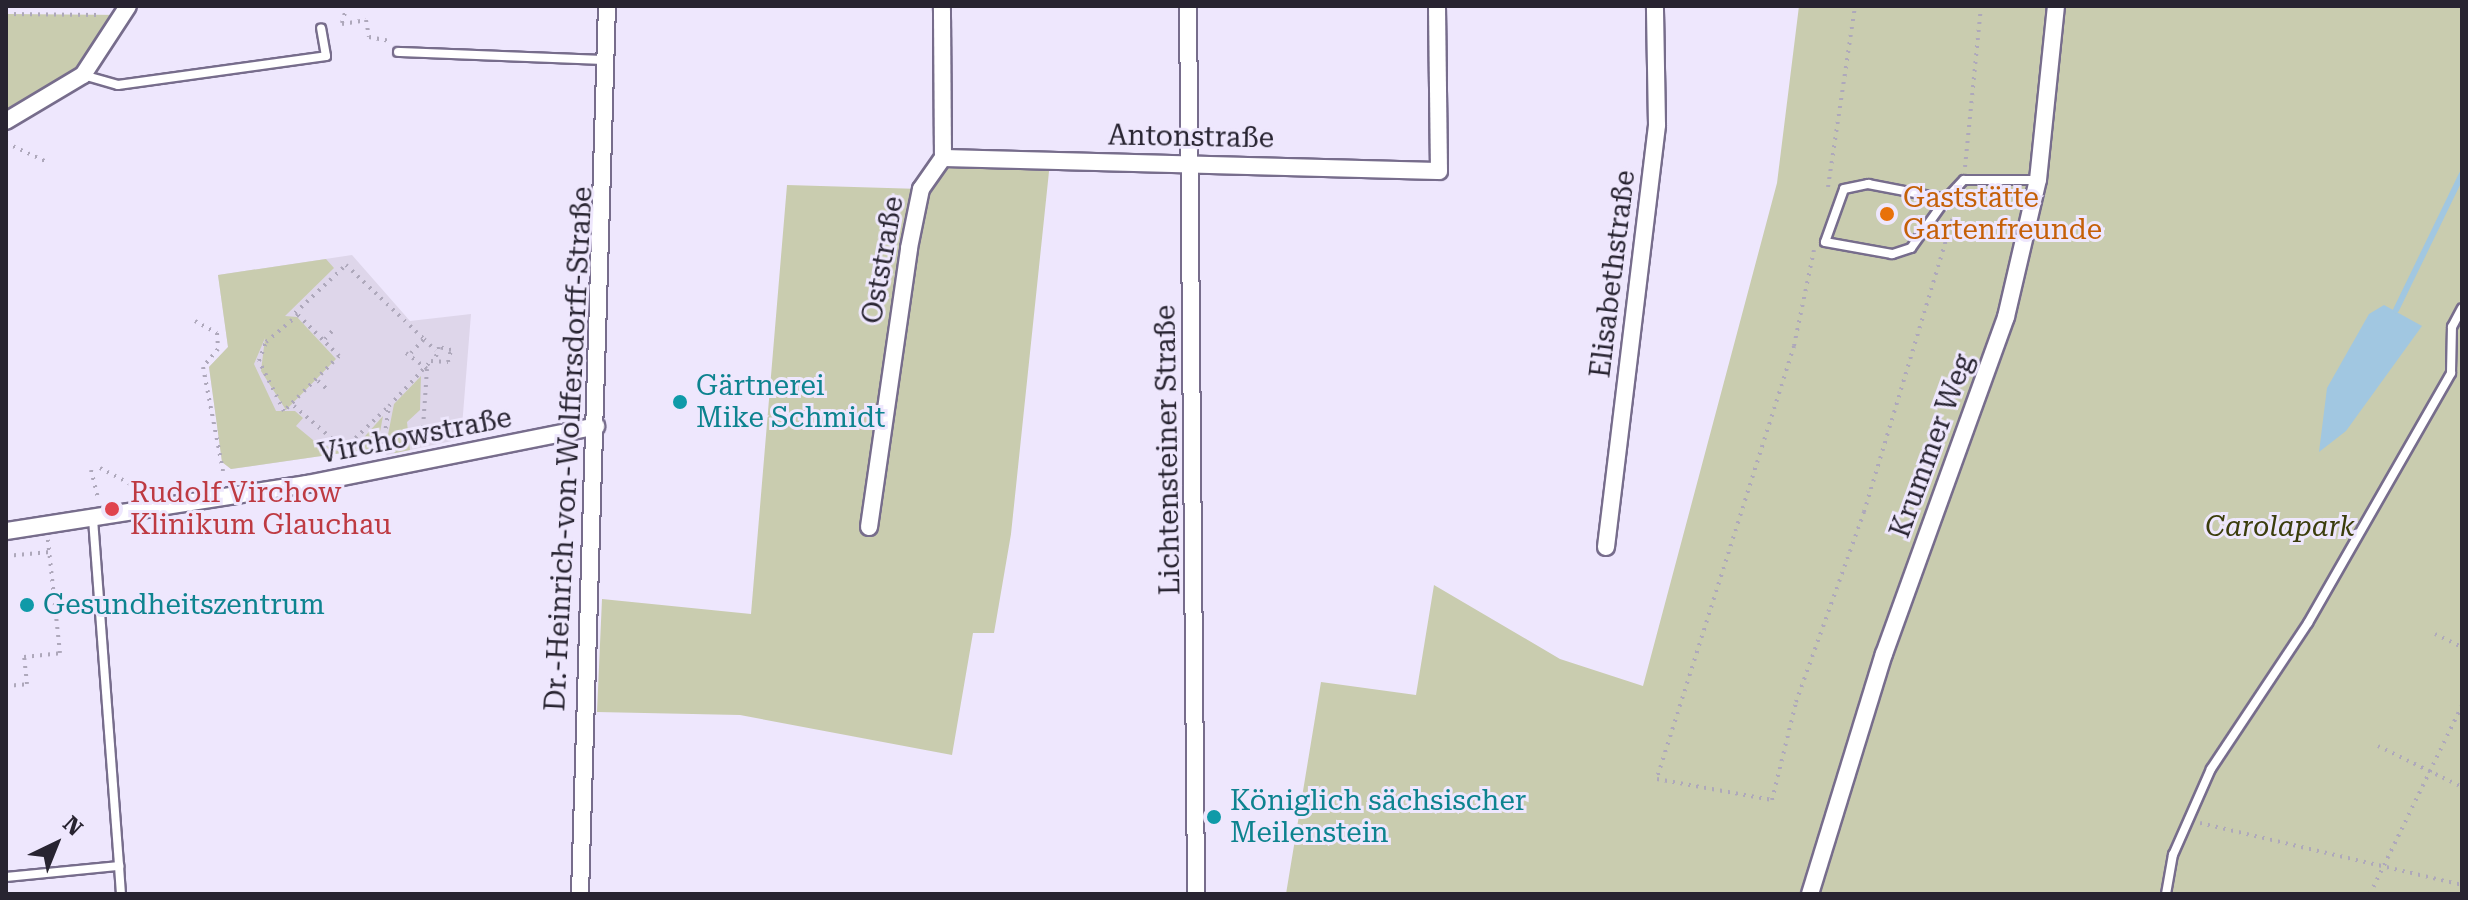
<!DOCTYPE html>
<html>
<head>
<meta charset="utf-8">
<style>
  body { margin:0 }
  #map { position:relative; width:2468px; height:900px; overflow:hidden; background:#eee7fd; font-family:"Roboto Serif",serif }
  div>[style] { position:absolute }
  [style*='--x'] { left:calc(var(--x)*1px); top:calc(var(--y)*1px); width:calc(var(--w)*1px); rotate:calc(var(--a)*1deg) }
  .education>* { inset:0; background:#ded6ea }
  .green>* { inset:0; background:#c9ccaf }
  .water>* { inset:0; background:#a1c7e1 }
  .stream>* { height:6px; margin:-3px; padding:0 3px; transform-origin:3px; border-radius:3px; background:#a1c7e1 }
  .path>* { height:4px; margin-top:-2px; transform-origin:0; background:repeating-linear-gradient(90deg,#aea8bb 0 2px,transparent 0 8px) }
  .roads { filter:drop-shadow(2px 0 #776d8c) drop-shadow(-2px 0 #776d8c) drop-shadow(0 2px #776d8c) drop-shadow(0 -2px #776d8c) }
  .lane>* { height:8px; margin:-4px; padding:0 4px; transform-origin:4px; border-radius:4px; background:#fff }
  .street>* { height:16px; margin:-8px; padding:0 8px; transform-origin:8px; border-radius:8px; background:#fff }
  .dots>* { width:22px; height:22px; translate:-50% -50%; box-sizing:border-box; border:4px solid #eee7fd; border-radius:50% }
  span { translate:-50% -50%; white-space:nowrap; text-align:center; line-height:1.15; -webkit-text-stroke:6px #eee7fd; paint-order:stroke }
  .street-label { font-size:28px; color:#282431 }
  .food-label { font-size:28px; color:#c56008 }
  .left { translate:0 -50%; text-align:left }
  .culture-label { font-size:28px; color:#0d838f }
  .health-label { font-size:28px; color:#be3a42 }
  .park-label { font-size:28px; color:#3b3d0c; font-style:italic }
  .frame { position:absolute; inset:0; border:8px solid #282431; pointer-events:none }
  .north { position:absolute; left:16px; top:804px; width:80px; height:80px; -webkit-text-stroke:6px #eee7fd; paint-order:stroke; rotate:43deg; font-size:22px; font-weight:700; line-height:32px; text-align:center; color:#282431 }
  .north::after { content:''; display:block; margin:auto; width:28px; height:36px; background:#282431; clip-path:polygon(50% 0,100% 100%,50% 72%,0 100%) }
</style>
</head>
<body>
<div id="map">
  <div class="education">
    <div style="clip-path:polygon(352px 255px,410px 321px,471px 314px,461px 439px,387px 455px,377px 448px,231px 469px,222px 462px,209px 367px,228px 347px,218px 275px)"></div>
  </div>
  <div class="green">
    <div style="clip-path:polygon(1799px 6px,2462px 6px,2462px 894px,1286px 894px,1321px 682px,1416px 695px,1434px 585px,1560px 659px,1643px 686px,1777px 183px)"></div>
    <div style="clip-path:polygon(6px 14px,125px 15px,83px 75px,6px 121px)"></div>
    <div style="clip-path:polygon(943px 158px,1050px 162px,1011px 534px,994px 633px,973px 633px,952px 755px,740px 715px,597px 712px,602px 599px,751px 614px,787px 185px,921px 189px)"></div>
    <div style="clip-path:polygon(326px 259px,334px 268px,285px 316px,297px 317px,336px 359px,286px 410px,261px 371px,265px 338px,254px 364px,276px 411px,295px 411px,303px 418px,296px 426px,313px 440px,342px 453px,231px 469px,222px 462px,209px 367px,228px 347px,218px 275px)"></div>
    <div style="clip-path:polygon(421px 376px,420px 410px,407px 422px,410px 450px,395px 453px,386px 445px,394px 404px)"></div>
    <div style="clip-path:polygon(383px 416px,377px 448px,351px 452px)"></div>
  </div>
  <div class="water">
    <div style="clip-path:polygon(2384px 305px,2422px 326px,2346px 431px,2319px 452px,2327px 388px,2369px 314px)"></div>
  </div>
  <div class="stream">
    <div style="--x:2396;--y:310;--w:151;--a:-64.1"></div>
  </div>
  <div class="path">
    <div style="--x:6;--y:14;--w:94;--a:0.6"></div>
    <div style="--x:342;--y:23;--w:18;--a:-74"></div>
    <div style="--x:342;--y:24;--w:24;--a:-9"></div>
    <div style="--x:366;--y:20;--w:17;--a:80"></div>
    <div style="--x:369;--y:37;--w:20;--a:11"></div>
    <div style="--x:6;--y:143;--w:47;--a:24.9"></div>
    <div style="--x:1965;--y:167;--w:162;--a:-84.3"></div>
    <div style="--x:1828;--y:187;--w:183;--a:-81.5"></div>
    <div style="--x:1814;--y:250;--w:98;--a:101.8"></div>
    <div style="--x:1794;--y:346;--w:454;--a:107.6"></div>
    <div style="--x:1657;--y:779;--w:117;--a:10.3"></div>
    <div style="--x:1772;--y:800;--w:101;--a:-76.2"></div>
    <div style="--x:1796;--y:702;--w:202;--a:-70.3"></div>
    <div style="--x:1864;--y:512;--w:311;--a:-73.2"></div>
    <div style="--x:295;--y:313;--w:70;--a:-43.3"></div>
    <div style="--x:346;--y:265;--w:108;--a:43.5"></div>
    <div style="--x:298;--y:315;--w:58;--a:45"></div>
    <div style="--x:339;--y:356;--w:78;--a:135"></div>
    <div style="--x:284;--y:411;--w:56;--a:-116.6"></div>
    <div style="--x:259;--y:361;--w:20;--a:-70"></div>
    <div style="--x:266;--y:342;--w:42;--a:-40.2"></div>
    <div style="--x:195;--y:321;--w:25;--a:29"></div>
    <div style="--x:217;--y:333;--w:16;--a:86"></div>
    <div style="--x:218;--y:349;--w:23;--a:130"></div>
    <div style="--x:203;--y:367;--w:106;--a:79.1"></div>
    <div style="--x:325;--y:339;--w:13;--a:-48"></div>
    <div style="--x:406;--y:353;--w:26;--a:37"></div>
    <div style="--x:427;--y:369;--w:74;--a:93.9"></div>
    <div style="--x:411;--y:353;--w:19;--a:-47"></div>
    <div style="--x:424;--y:339;--w:16;--a:45"></div>
    <div style="--x:318;--y:381;--w:13;--a:42"></div>
    <div style="--x:294;--y:406;--w:66;--a:40.7"></div>
    <div style="--x:344;--y:449;--w:62;--a:-43.7"></div>
    <div style="--x:382;--y:452;--w:47;--a:-81.3"></div>
    <div style="--x:389;--y:406;--w:62;--a:-47"></div>
    <div style="--x:431;--y:361;--w:17;--a:3"></div>
    <div style="--x:448;--y:362;--w:12;--a:-76"></div>
    <div style="--x:451;--y:350;--w:12;--a:-166"></div>
    <div style="--x:439;--y:347;--w:13;--a:108"></div>
    <div style="--x:100;--y:468;--w:50;--a:27.6"></div>
    <div style="--x:91;--y:470;--w:30;--a:76"></div>
    <div style="--x:6;--y:556;--w:44;--a:-5.2"></div>
    <div style="--x:2435;--y:634;--w:30;--a:26"></div>
    <div style="--x:6;--y:686;--w:21;--a:-5"></div>
    <div style="--x:27;--y:684;--w:27;--a:-96"></div>
    <div style="--x:24;--y:657;--w:36;--a:-6"></div>
    <div style="--x:60;--y:653;--w:114;--a:-96.1"></div>
    <div style="--x:2378;--y:746;--w:93;--a:26"></div>
    <div style="--x:2200;--y:823;--w:269;--a:13.3"></div>
    <div style="--x:2370;--y:894;--w:210;--a:-64"></div>
  </div>
  <div class="roads">
    <div class="lane">
      <div style="--x:398;--y:52;--w:208;--a:2.2"></div>
      <div style="--x:83;--y:75;--w:36;--a:16"></div>
      <div style="--x:118;--y:85;--w:210;--a:-7.9"></div>
      <div style="--x:326;--y:56;--w:28;--a:-100"></div>
      <div style="--x:1946;--y:199;--w:60;--a:125.5"></div>
      <div style="--x:1911;--y:248;--w:20;--a:162"></div>
      <div style="--x:1892;--y:254;--w:68;--a:-169.8"></div>
      <div style="--x:1825;--y:242;--w:56;--a:-70.3"></div>
      <div style="--x:1844;--y:189;--w:25;--a:-12"></div>
      <div style="--x:1868;--y:184;--w:79;--a:10.9"></div>
      <div style="--x:1946;--y:199;--w:26;--a:-47"></div>
      <div style="--x:1964;--y:180;--w:73;--a:0"></div>
      <div style="--x:93;--y:519;--w:348;--a:85.7"></div>
      <div style="--x:6;--y:877;--w:114;--a:-5.6"></div>
      <div style="--x:119;--y:866;--w:28;--a:86"></div>
      <div style="--x:2166;--y:894;--w:40;--a:-80"></div>
      <div style="--x:2173;--y:855;--w:94;--a:-66.2"></div>
      <div style="--x:2211;--y:769;--w:175;--a:-56.4"></div>
      <div style="--x:2308;--y:623;--w:288;--a:-60.2"></div>
      <div style="--x:2451;--y:373;--w:46;--a:-88.8"></div>
      <div style="--x:2452;--y:327;--w:21;--a:-62"></div>
    </div>
    <div class="street">
      <div style="--x:1188;--y:6;--w:888;--a:89.48"></div>
      <div style="--x:6;--y:121;--w:90;--a:-30.9"></div>
      <div style="--x:83;--y:75;--w:82;--a:-56.9"></div>
      <div style="--x:943;--y:158;--w:496;--a:1.5"></div>
      <div style="--x:1439;--y:171;--w:165;--a:-90.7"></div>
      <div style="--x:869;--y:527;--w:282;--a:-81.8"></div>
      <div style="--x:909;--y:248;--w:60;--a:-78.5"></div>
      <div style="--x:921;--y:189;--w:38;--a:-55"></div>
      <div style="--x:943;--y:158;--w:152;--a:-90.4"></div>
      <div style="--x:6;--y:531;--w:305;--a:-8.9"></div>
      <div style="--x:307;--y:484;--w:295;--a:-11.3"></div>
      <div style="--x:1606;--y:547;--w:425;--a:-83.1"></div>
      <div style="--x:1657;--y:125;--w:119;--a:-91"></div>
      <div style="--x:580;--y:894;--w:888;--a:-88.26"></div>
      <div style="--x:1810;--y:894;--w:251;--a:-72.9"></div>
      <div style="--x:1884;--y:654;--w:358;--a:-70.1"></div>
      <div style="--x:2006;--y:317;--w:141;--a:-76.9"></div>
      <div style="--x:2038;--y:180;--w:175;--a:-84.1"></div>
    </div>
  </div>
  <div class="dots">
    <div style="left:1887px;top:214px;background:#e8710a"></div>
    <div style="left:680px;top:402px;background:#0f9aa8"></div>
    <div style="left:112px;top:509px;background:#e0444e"></div>
    <div style="left:27px;top:605px;background:#0f9aa8"></div>
    <div style="left:1214px;top:817px;background:#0f9aa8"></div>
  </div>
  <div class="street-label">
    <span style="left:1191px;top:137px;rotate:1deg">Antonstraße</span>
    <span style="left:883px;top:260px;rotate:-80deg">Oststraße</span>
    <span style="left:1613px;top:274px;rotate:-83deg">Elisabethstraße</span>
    <span style="left:415px;top:436px;rotate:-11deg">Virchowstraße</span>
    <span style="left:1932px;top:446px;rotate:-70deg">Krummer Weg</span>
    <span style="left:569px;top:449px;rotate:-87deg">Dr.-Heinrich-von-Wolffersdorff-Straße</span>
    <span style="left:1168px;top:450px;rotate:-91deg">Lichtensteiner Straße</span>
  </div>
  <div class="food-label">
    <span class="left" style="left:1903px;top:214px">Gaststätte<br>Gartenfreunde</span>
  </div>
  <div class="culture-label">
    <span class="left" style="left:696px;top:402px">Gärtnerei<br>Mike Schmidt</span>
    <span class="left" style="left:43px;top:605px">Gesundheitszentrum</span>
    <span class="left" style="left:1230px;top:817px">Königlich sächsischer<br>Meilenstein</span>
  </div>
  <div class="health-label">
    <span class="left" style="left:130px;top:509px">Rudolf Virchow<br>Klinikum Glauchau</span>
  </div>
  <div class="park-label">
    <span style="left:2280px;top:527px">Carolapark</span>
  </div>
  <div class="frame"></div>
  <div class="north">N</div>
</div>
</body>
</html>
